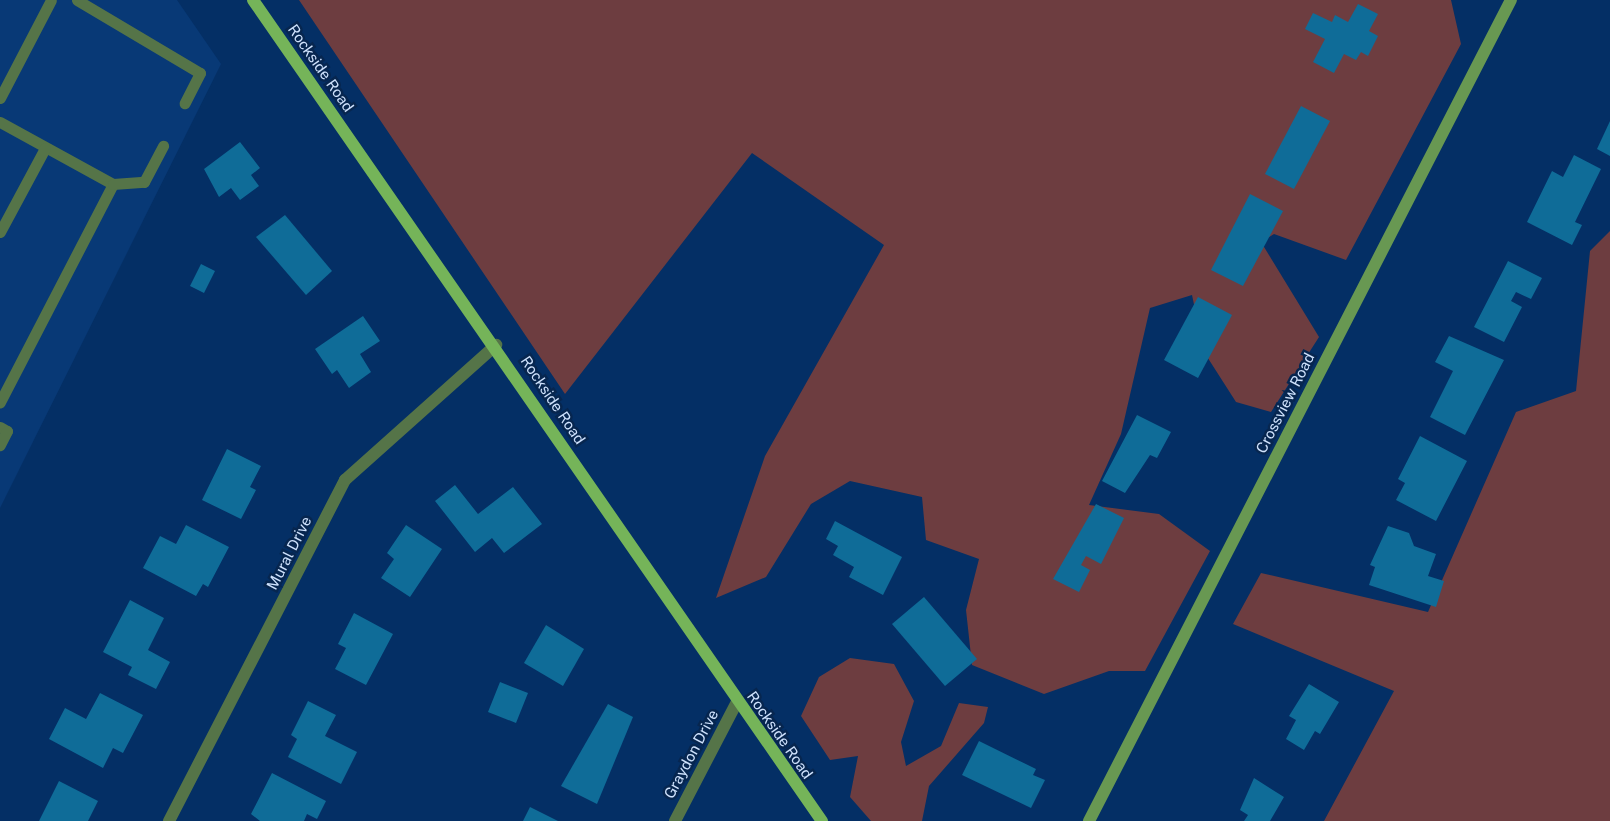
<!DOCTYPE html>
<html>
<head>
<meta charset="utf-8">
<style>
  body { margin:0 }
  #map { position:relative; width:1610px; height:821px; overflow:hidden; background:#042f65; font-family:"Public Sans",sans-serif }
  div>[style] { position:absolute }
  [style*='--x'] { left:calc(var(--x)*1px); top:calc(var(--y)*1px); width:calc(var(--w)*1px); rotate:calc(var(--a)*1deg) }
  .built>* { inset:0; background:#083976 }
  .green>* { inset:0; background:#6d3d40 }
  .building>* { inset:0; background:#0f6c98 }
  .lane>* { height:11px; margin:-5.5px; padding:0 5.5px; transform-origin:5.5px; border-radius:5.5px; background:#557448 }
  .street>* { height:12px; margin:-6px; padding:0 6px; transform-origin:6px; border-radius:6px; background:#557448 }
  .secondary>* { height:12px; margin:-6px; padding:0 6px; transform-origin:6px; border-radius:6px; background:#689852 }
  .primary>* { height:12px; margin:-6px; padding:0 6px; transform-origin:6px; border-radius:6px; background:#75b459 }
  span { translate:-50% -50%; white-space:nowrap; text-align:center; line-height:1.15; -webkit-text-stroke:5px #07264f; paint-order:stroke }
  .street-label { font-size:15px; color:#cfe2fd }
</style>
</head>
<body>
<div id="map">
  <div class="built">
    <div style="clip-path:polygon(0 0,177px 0,221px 64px,0 508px)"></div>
  </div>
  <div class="green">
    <div style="clip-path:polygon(299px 0,1451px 0,1461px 44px,1346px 260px,1274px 234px,1261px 242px,1319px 337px,1271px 412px,1236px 402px,1204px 352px,1192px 295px,1150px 308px,1121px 434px,1089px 505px,1159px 514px,1210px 551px,1145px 671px,1109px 671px,1044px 694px,972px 665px,966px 610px,979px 559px,926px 540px,922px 497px,850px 481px,811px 504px,766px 577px,716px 598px,765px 456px,884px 245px,752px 153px,565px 394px)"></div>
    <div style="clip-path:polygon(1610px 231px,1610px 821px,1324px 821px,1394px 691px,1233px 624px,1261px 573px,1428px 612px,1516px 412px,1576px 391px,1590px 251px)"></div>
    <div style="clip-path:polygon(850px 658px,894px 664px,914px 701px,901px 742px,906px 766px,941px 746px,959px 703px,988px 707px,984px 723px,929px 786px,922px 821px,871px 821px,850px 797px,858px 756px,830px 760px,801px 716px,819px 677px)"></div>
  </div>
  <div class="building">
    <div style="clip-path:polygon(1358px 4px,1378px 14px,1369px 31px,1378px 36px,1368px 56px,1361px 52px,1356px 60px,1344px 54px,1334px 73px,1313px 62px,1325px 39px,1305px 29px,1313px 13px,1332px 22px,1335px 15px,1348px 22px)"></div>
    <div style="clip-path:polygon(1301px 106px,1330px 121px,1294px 189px,1265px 174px)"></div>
    <div style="clip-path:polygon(1610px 121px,1610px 156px,1597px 149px)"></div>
    <div style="clip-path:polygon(240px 142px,260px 168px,251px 175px,259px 186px,240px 200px,231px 188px,219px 197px,204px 169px)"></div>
    <div style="clip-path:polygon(1574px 155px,1601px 169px,1575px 222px,1582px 225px,1572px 245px,1527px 222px,1552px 171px,1563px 177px)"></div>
    <div style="clip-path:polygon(1250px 194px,1283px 211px,1243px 286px,1211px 270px)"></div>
    <div style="clip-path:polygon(285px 215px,332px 271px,306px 295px,256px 237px)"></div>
    <div style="clip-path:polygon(1508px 261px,1542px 278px,1531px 299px,1516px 292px,1511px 301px,1522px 307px,1504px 342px,1474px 327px)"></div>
    <div style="clip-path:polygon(201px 264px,215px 271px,204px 293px,190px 286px)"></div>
    <div style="clip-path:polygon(1198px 297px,1232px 315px,1198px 378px,1164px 360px)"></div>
    <div style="clip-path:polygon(363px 316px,380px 341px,360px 354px,371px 372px,349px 388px,337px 370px,332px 374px,315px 349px)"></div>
    <div style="clip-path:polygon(1449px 336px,1504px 360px,1465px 435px,1430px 417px,1453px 371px,1435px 362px)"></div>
    <div style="clip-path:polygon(1137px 415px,1171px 432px,1157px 458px,1150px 455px,1125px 493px,1102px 481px)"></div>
    <div style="clip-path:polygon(1420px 436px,1467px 461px,1436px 521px,1396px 500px,1405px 483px,1398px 479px)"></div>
    <div style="clip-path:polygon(227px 449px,261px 466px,250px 487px,256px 490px,241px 519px,202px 500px)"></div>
    <div style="clip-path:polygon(455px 485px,478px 514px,513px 487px,542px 524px,504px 553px,492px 538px,475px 552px,435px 501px)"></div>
    <div style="clip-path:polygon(1096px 504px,1124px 518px,1101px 564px,1086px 556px,1081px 565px,1090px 570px,1079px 592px,1053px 579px)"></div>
    <div style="clip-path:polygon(835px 521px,902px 557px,883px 595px,849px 577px,854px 567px,833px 555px,838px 546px,826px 539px)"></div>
    <div style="clip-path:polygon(186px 525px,229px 547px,208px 587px,203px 584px,196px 596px,143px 568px,160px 536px,176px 544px)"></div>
    <div style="clip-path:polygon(406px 525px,442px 549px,410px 597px,381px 578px,394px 559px,387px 553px)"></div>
    <div style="clip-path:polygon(1388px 526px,1409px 533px,1414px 546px,1436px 554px,1428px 576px,1444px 581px,1436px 607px,1369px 585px,1375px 567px,1370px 565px)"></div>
    <div style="clip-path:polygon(924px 597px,977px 659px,945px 686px,892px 624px)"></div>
    <div style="clip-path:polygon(130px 600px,164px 618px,148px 650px,170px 662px,156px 689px,128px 675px,132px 667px,103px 652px)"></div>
    <div style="clip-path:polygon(354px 613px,393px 634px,366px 685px,335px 669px,346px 648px,338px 644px)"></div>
    <div style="clip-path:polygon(546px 625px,584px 649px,563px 686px,524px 663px)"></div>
    <div style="clip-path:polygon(500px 682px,528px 693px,516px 723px,488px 712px)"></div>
    <div style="clip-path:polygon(1309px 684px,1339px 702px,1320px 734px,1315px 731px,1304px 750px,1286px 739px,1296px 720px,1289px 716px)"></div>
    <div style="clip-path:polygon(100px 693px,143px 715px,123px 753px,113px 748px,103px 768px,49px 739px,65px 708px,86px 719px)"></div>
    <div style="clip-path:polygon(308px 701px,336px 715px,325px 736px,357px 752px,341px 784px,288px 757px,297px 739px,291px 735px)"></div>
    <div style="clip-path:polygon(608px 704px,633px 717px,597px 804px,561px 786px)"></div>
    <div style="clip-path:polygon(979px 741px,1036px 769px,1033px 775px,1045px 780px,1031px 808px,962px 775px)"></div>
    <div style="clip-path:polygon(272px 773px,326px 801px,317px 819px,307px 814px,304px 821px,260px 821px,251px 814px)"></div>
    <div style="clip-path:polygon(1254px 778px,1284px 797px,1270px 821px,1244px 821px,1248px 815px,1240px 810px)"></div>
    <div style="clip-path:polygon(59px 781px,98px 801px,88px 821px,39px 821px)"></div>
    <div style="clip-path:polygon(530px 807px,558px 821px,523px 821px)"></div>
  </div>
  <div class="lane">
    <div style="--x:77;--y:0;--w:143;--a:30.7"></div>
    <div style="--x:200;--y:73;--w:34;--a:117"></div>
    <div style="--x:0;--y:98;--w:110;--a:-62.5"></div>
    <div style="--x:0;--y:122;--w:129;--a:28.8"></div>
    <div style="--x:113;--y:184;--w:246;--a:117.4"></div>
    <div style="--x:113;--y:184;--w:31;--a:-4"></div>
    <div style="--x:144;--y:182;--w:41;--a:-62.2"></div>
    <div style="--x:0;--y:232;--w:95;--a:-61.8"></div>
    <div style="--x:0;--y:427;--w:8;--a:30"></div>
    <div style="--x:7;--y:431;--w:16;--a:117"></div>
  </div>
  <div class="street">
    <div style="--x:169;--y:821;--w:384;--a:-62.7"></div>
    <div style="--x:345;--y:480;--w:203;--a:-41.8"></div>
    <div style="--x:675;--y:821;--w:134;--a:-62.5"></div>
  </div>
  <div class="secondary">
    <div style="--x:1089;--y:821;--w:923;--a:-62.8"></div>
  </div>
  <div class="primary">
    <div style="--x:253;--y:0;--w:999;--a:55.28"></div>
  </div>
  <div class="street-label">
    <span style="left:321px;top:68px;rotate:55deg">Rockside Road</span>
    <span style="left:553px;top:400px;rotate:56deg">Rockside Road</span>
    <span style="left:1285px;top:403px;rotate:-63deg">Crossview Road</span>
    <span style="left:289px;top:553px;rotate:-63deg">Mural Drive</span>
    <span style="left:780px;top:735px;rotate:55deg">Rockside Road</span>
    <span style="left:691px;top:754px;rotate:-62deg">Graydon Drive</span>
  </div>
</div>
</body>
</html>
